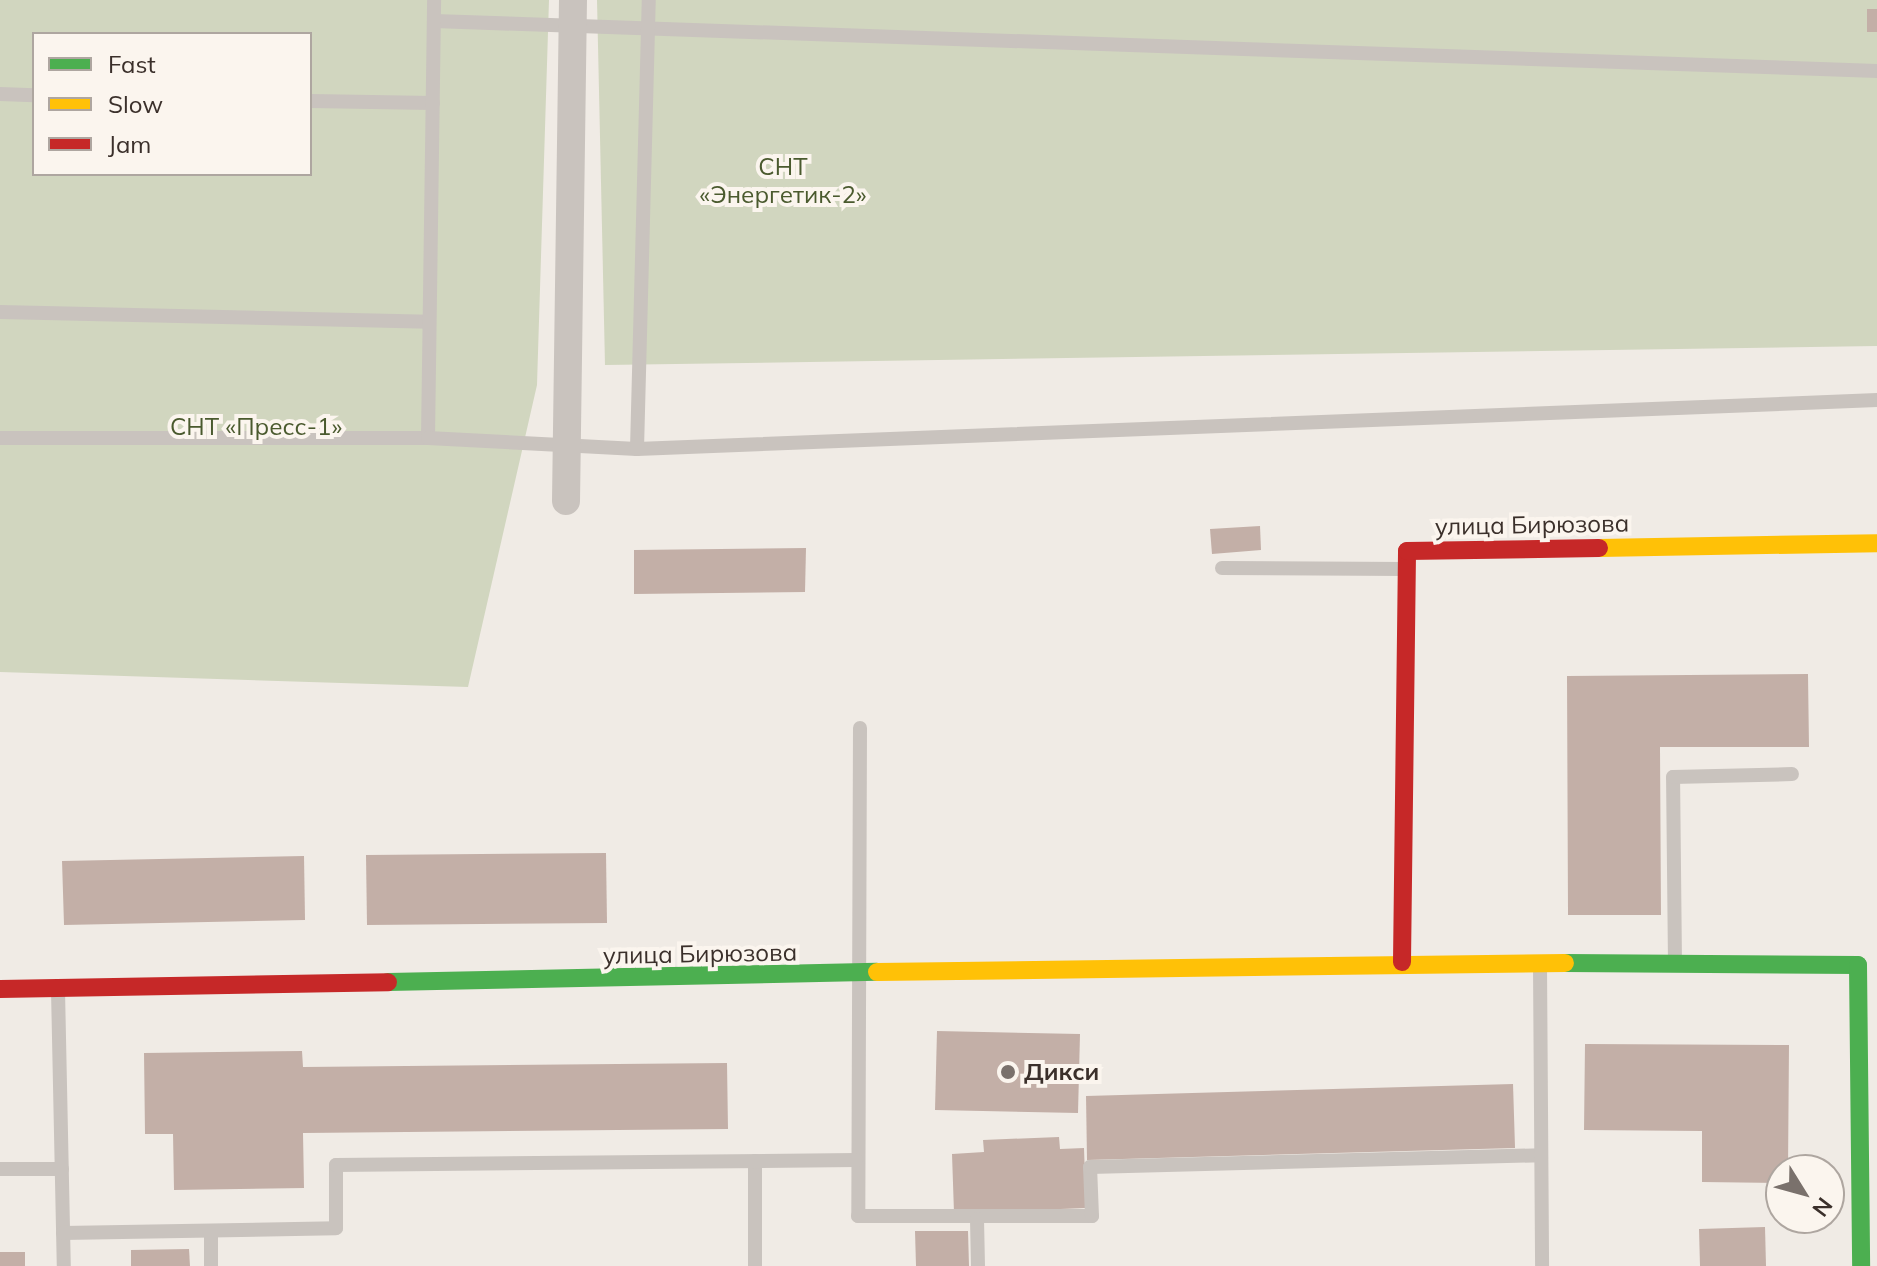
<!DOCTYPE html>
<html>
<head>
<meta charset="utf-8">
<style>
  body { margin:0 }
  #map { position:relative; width:1877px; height:1266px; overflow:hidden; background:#f0ebe5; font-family:Mulish,sans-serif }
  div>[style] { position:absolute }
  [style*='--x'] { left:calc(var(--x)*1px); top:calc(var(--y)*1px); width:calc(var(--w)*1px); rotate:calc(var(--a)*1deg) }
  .green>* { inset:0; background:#d1d6bf }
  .building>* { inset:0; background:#c3afa7 }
  .lane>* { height:14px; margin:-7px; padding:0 7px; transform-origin:7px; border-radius:7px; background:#c9c3be }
  .street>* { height:28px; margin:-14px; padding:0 14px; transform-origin:14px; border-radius:14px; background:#c9c3be }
  .fast>* { height:18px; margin:-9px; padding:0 9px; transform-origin:9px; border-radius:9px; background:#4caf50 }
  .slow>* { height:18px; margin:-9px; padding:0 9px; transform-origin:9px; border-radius:9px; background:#ffc107 }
  .jam>* { height:18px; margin:-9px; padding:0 9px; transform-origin:9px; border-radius:9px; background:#c62828 }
  .dots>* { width:22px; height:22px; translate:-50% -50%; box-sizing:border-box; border:4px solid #fbf5ee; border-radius:50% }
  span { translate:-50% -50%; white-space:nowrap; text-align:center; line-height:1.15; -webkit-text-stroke:8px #fbf5ee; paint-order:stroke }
  .park-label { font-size:24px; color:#4a5a2e }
  .street-label { font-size:24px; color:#3b302b }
  .poi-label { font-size:24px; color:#3b302b; font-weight:700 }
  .left { translate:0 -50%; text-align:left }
  .legend { position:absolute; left:32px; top:32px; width:280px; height:144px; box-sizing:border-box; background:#fbf5ee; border:2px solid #aea6a0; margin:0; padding:10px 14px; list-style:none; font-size:24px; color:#3b302b }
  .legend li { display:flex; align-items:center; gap:16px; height:40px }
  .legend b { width:40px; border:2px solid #aea6a0 }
  .north { position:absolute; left:1765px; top:1154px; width:80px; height:80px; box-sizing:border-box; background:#fbf5ee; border:2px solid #aea6a0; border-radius:50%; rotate:127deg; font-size:22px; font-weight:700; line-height:32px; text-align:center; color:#3b302b }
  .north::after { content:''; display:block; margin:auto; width:28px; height:36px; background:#7a716c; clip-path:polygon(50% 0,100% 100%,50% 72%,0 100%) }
</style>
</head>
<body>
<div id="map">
  <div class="green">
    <div style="clip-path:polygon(evenodd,0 0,549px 0,537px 385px,468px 687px,0 672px,0 0,34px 34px,310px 34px,310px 174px,34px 174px,34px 34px)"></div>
    <div style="clip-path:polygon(597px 0,1877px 0,1877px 346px,605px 365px)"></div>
  </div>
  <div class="building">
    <div style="clip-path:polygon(1867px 9px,1877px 9px,1877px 32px,1867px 32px)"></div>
    <div style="clip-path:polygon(1260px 526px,1261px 550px,1212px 554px,1210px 529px)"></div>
    <div style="clip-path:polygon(806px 548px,805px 592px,634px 594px,634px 550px)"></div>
    <div style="clip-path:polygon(1808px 674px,1809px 747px,1660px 747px,1661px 915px,1568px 915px,1567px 676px)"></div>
    <div style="clip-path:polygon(606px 853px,607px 923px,367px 925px,366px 855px)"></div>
    <div style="clip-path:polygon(304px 856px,305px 920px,64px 925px,62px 861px)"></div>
    <div style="clip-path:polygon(937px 1031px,1080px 1034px,1078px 1113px,935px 1110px)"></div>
    <div style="clip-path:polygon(1585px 1044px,1789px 1045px,1788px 1170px,1781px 1170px,1781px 1183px,1702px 1182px,1702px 1131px,1584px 1130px)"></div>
    <div style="clip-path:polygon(302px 1051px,303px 1067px,727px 1063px,728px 1129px,303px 1133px,304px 1188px,174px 1190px,173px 1134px,145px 1134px,144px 1053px)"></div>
    <div style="clip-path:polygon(1513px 1084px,1515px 1148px,1087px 1160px,1086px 1096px)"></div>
    <div style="clip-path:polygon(1059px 1137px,1060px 1149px,1084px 1148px,1086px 1208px,954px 1213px,952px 1154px,984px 1152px,983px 1140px)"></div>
    <div style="clip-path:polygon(1765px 1227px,1766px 1266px,1700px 1266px,1699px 1229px)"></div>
    <div style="clip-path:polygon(915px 1231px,968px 1231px,969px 1266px,916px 1266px)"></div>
    <div style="clip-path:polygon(189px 1249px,190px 1266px,131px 1266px,131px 1250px)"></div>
    <div style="clip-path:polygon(0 1252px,25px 1252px,25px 1266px,0 1266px)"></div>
  </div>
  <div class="lane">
    <div style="--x:434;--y:21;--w:1444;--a:1.98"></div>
    <div style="--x:0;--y:94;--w:34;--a:2"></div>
    <div style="--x:310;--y:101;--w:123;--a:0.9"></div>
    <div style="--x:0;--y:312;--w:429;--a:1.3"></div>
    <div style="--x:0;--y:438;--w:428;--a:0"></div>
    <div style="--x:428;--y:438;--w:438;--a:-89.2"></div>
    <div style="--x:428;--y:438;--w:209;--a:3"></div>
    <div style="--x:637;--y:449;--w:1241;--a:-2.26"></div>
    <div style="--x:637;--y:449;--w:449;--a:-88.5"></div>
    <div style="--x:1222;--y:568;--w:184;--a:0.3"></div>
    <div style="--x:860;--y:728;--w:488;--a:90.2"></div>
    <div style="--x:858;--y:1216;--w:234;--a:0"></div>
    <div style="--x:1092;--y:1216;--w:49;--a:-92.3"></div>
    <div style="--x:1090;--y:1167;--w:451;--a:-1.5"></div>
    <div style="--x:1675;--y:963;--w:186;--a:-90.6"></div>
    <div style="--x:1673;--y:777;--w:119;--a:-1.4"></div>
    <div style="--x:1540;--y:966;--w:300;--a:89.6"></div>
    <div style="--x:58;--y:990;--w:276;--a:88.8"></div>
    <div style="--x:755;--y:1161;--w:105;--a:90"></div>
    <div style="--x:0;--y:1169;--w:62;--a:0"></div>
    <div style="--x:977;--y:1219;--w:47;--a:88.8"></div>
    <div style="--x:211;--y:1231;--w:35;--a:90"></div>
    <div style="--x:63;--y:1233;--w:273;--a:-1"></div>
    <div style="--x:336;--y:1228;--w:63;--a:-90"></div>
    <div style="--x:336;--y:1165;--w:520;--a:-0.55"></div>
  </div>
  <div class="street">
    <div style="--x:566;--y:501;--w:501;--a:-89.2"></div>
  </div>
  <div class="fast">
    <div style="--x:1565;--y:963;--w:293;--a:0.4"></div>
    <div style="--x:1858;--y:965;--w:301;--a:89.4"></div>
    <div style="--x:388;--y:982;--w:489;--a:-1.2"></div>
  </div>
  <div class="slow">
    <div style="--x:1599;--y:548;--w:278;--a:-1"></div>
    <div style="--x:877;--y:972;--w:688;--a:-0.75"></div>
  </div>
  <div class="jam">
    <div style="--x:1402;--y:962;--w:411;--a:-89.3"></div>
    <div style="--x:1407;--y:551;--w:192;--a:-0.9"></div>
    <div style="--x:0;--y:989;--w:388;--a:-1"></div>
  </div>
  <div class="dots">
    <div style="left:1008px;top:1072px;background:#7a716c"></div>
  </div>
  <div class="park-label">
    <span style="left:783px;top:181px">СНТ<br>«Энергетик-2»</span>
    <span style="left:256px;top:427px">СНТ «Пресс-1»</span>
  </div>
  <div class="street-label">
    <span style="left:1532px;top:525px;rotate:-1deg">улица Бирюзова</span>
    <span style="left:700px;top:954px;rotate:-1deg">улица Бирюзова</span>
  </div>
  <div class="poi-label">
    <span class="left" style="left:1024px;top:1072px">Дикси</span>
  </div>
  <ul class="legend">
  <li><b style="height:10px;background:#4caf50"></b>Fast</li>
  <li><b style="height:10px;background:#ffc107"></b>Slow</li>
  <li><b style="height:10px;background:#c62828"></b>Jam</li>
  </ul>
  <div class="north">N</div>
</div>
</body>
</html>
